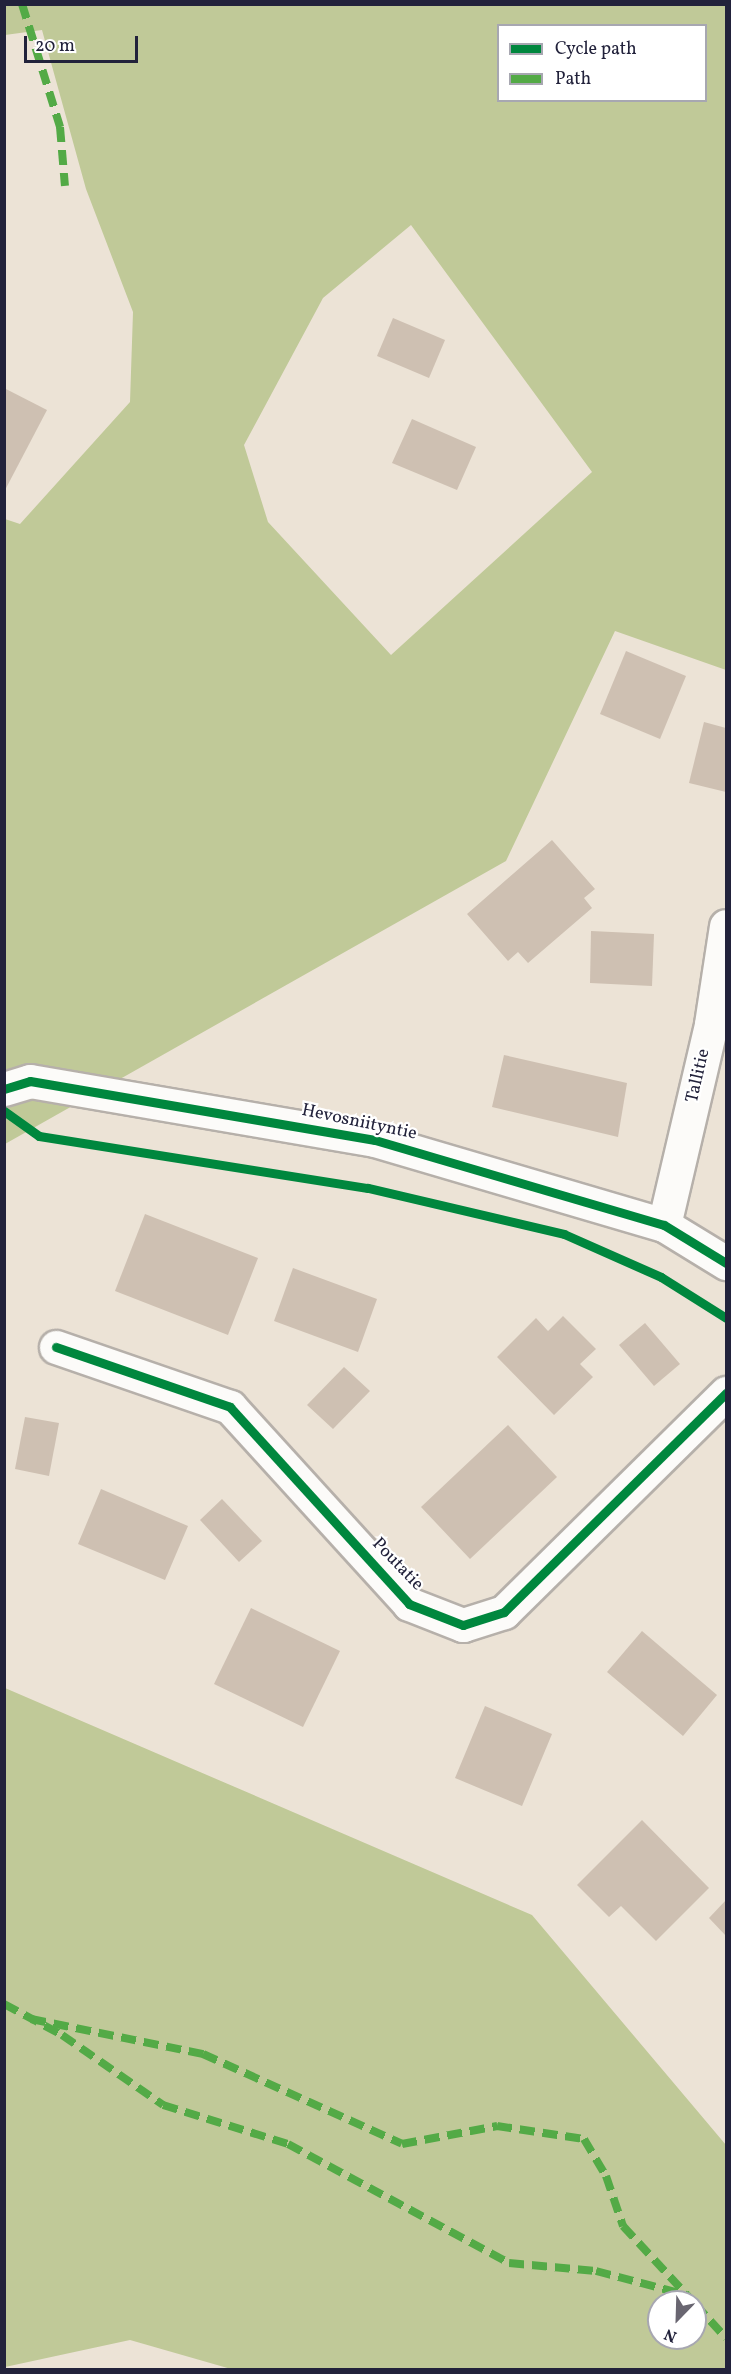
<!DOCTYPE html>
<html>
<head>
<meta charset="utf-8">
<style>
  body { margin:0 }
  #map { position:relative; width:731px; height:2374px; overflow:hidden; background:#ece3d6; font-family:Vollkorn,serif }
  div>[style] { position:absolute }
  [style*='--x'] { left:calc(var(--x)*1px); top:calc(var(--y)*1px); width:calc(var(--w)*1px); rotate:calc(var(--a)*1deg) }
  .forest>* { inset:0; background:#c0c998 }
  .building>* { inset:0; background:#cec0b2 }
  .roads { filter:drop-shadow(2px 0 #b6b0aa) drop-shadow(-2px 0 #b6b0aa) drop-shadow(0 2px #b6b0aa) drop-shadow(0 -2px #b6b0aa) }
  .minor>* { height:33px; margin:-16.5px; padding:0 16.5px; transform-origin:16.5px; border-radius:16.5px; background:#fcfbf9 }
  .quiet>* { height:8px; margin-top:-4px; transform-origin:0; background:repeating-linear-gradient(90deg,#53aa46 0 15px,transparent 0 23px) }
  .cycleway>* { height:9px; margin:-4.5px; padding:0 4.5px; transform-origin:4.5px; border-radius:4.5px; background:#00873e }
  span { translate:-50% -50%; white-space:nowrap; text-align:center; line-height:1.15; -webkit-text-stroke:4.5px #fff; paint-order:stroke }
  .street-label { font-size:18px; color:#22223b }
  .frame { position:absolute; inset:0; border:6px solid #22223b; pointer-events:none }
  .legend { position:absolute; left:497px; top:24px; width:210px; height:78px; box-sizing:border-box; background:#fff; border:2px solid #a7a7b1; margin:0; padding:8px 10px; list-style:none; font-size:18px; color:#22223b }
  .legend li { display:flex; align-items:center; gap:12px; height:30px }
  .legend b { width:30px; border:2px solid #a7a7b1 }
  .north { position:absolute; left:647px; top:2290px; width:60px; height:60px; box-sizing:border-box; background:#fff; border:2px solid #a7a7b1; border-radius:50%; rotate:203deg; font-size:16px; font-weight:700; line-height:24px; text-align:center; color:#22223b }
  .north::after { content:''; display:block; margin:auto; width:21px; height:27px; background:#696671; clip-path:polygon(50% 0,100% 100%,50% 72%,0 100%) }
  .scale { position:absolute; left:24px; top:36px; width:114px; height:27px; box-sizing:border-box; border:3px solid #22223b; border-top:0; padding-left:8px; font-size:18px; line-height:21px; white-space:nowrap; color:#22223b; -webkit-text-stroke:4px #fff; paint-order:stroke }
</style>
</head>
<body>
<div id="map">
  <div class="forest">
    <div style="clip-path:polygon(evenodd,5px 4px,726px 5px,726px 670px,615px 631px,506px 861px,5px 1144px,5px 519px,20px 524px,130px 402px,133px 312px,86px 189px,42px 30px,5px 35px,5px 4px,498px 26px,706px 26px,706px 100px,498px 100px,498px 26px,5px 4px,411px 225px,592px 472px,391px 655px,268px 522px,244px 445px,323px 298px,411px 225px)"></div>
    <div style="clip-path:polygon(evenodd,5px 1688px,532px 1915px,726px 2145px,726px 2369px,231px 2369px,130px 2340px,5px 2367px,5px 1688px,659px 2302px,695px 2302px,695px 2338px,659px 2338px,659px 2302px)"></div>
  </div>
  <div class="building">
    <div style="clip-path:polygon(393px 318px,445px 340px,429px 378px,377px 356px)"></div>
    <div style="clip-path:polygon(4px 388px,47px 410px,4px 492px)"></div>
    <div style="clip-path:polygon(412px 419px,476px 447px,457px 490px,392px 463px)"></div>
    <div style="clip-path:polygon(626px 651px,686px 676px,660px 739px,600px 714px)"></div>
    <div style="clip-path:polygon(704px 722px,726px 728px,726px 792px,689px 783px)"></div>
    <div style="clip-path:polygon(552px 840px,595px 889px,584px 898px,592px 908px,528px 963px,518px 952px,508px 961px,467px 914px)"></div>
    <div style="clip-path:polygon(591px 931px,654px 934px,652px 986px,590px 983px)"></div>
    <div style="clip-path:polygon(504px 1055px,627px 1083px,618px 1137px,492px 1107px)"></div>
    <div style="clip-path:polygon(145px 1214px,258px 1258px,228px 1335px,115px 1291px)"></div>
    <div style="clip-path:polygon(293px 1268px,377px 1299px,358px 1352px,274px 1321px)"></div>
    <div style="clip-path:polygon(563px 1316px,596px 1349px,580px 1364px,593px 1377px,554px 1415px,497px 1357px,536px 1318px,548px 1331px)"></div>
    <div style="clip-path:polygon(645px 1323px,680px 1364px,654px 1386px,619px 1345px)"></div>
    <div style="clip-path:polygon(344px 1367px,370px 1391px,333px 1429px,307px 1405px)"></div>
    <div style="clip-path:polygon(25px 1417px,59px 1423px,49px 1476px,15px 1469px)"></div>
    <div style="clip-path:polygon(508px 1425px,557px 1477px,470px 1559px,421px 1507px)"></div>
    <div style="clip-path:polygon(101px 1489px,188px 1526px,165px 1580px,78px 1544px)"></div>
    <div style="clip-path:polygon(222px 1499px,262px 1541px,239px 1562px,200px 1520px)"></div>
    <div style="clip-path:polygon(251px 1608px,340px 1651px,303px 1727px,214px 1684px)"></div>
    <div style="clip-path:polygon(642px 1631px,717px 1695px,683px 1736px,607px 1672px)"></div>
    <div style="clip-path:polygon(485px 1706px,552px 1734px,522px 1806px,455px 1778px)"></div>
    <div style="clip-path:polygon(642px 1820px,709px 1888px,656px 1941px,621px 1906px,609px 1917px,577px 1885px)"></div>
    <div style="clip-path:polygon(726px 1900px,726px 1936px,709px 1918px)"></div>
  </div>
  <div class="roads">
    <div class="minor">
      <div style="--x:4;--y:1089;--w:27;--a:-17"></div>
      <div style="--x:30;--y:1081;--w:350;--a:9.7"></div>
      <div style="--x:375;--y:1140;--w:301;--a:16.4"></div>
      <div style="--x:664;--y:1225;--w:73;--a:31.5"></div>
      <div style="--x:664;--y:1225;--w:206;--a:-76.8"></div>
      <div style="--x:711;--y:1024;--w:99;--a:-81.3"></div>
      <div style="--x:56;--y:1347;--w:184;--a:19"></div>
      <div style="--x:230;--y:1407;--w:266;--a:47.7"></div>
      <div style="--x:409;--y:1604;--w:58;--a:21.3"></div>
      <div style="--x:463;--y:1625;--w:43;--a:-17.6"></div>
      <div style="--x:504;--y:1612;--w:312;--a:-44.6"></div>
    </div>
  </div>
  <div class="quiet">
    <div style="--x:22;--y:4;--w:129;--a:72.8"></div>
    <div style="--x:60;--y:127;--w:59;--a:85.2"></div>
    <div style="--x:4;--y:2004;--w:66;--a:28.1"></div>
    <div style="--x:62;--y:2035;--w:123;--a:34.7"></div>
    <div style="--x:163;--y:2105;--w:131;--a:17.3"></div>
    <div style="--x:288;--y:2144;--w:251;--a:28.3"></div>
    <div style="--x:509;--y:2263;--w:87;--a:5.3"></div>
    <div style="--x:596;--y:2271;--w:94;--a:14.8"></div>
    <div style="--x:687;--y:2295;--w:9;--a:49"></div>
    <div style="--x:31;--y:2019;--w:176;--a:11.5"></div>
    <div style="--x:203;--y:2054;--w:218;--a:24.3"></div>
    <div style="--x:402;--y:2144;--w:97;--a:-10.7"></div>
    <div style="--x:497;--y:2126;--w:88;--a:8.5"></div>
    <div style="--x:584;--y:2139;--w:43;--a:59.3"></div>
    <div style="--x:606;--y:2176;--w:53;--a:71.2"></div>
    <div style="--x:623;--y:2226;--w:94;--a:47.2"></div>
    <div style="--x:695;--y:2304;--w:46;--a:47.6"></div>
  </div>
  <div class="cycleway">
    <div style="--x:4;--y:1089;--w:27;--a:-17"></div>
    <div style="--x:30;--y:1081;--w:350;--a:9.7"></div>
    <div style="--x:375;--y:1140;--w:301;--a:16.4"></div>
    <div style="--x:664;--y:1225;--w:73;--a:31.5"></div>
    <div style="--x:4;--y:1111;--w:43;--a:35.5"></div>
    <div style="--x:39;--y:1136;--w:333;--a:9"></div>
    <div style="--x:368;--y:1188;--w:201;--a:13.2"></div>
    <div style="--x:564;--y:1234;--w:106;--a:23.9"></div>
    <div style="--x:661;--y:1277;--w:77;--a:32.2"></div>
    <div style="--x:56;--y:1347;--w:184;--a:19"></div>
    <div style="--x:230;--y:1407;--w:266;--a:47.7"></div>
    <div style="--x:409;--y:1604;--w:58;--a:21.3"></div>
    <div style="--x:463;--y:1625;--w:43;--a:-17.6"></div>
    <div style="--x:504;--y:1612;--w:312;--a:-44.6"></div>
  </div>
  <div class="street-label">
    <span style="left:699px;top:1076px;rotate:-77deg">Tallitie</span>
    <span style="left:359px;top:1123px;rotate:12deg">Hevosniityntie</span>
    <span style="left:397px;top:1565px;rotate:46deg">Poutatie</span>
  </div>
  <div class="frame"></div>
  <ul class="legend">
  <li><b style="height:8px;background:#00873e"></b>Cycle path</li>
  <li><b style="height:8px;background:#53aa46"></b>Path</li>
  </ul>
  <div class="north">N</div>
  <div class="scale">20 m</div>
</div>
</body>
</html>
